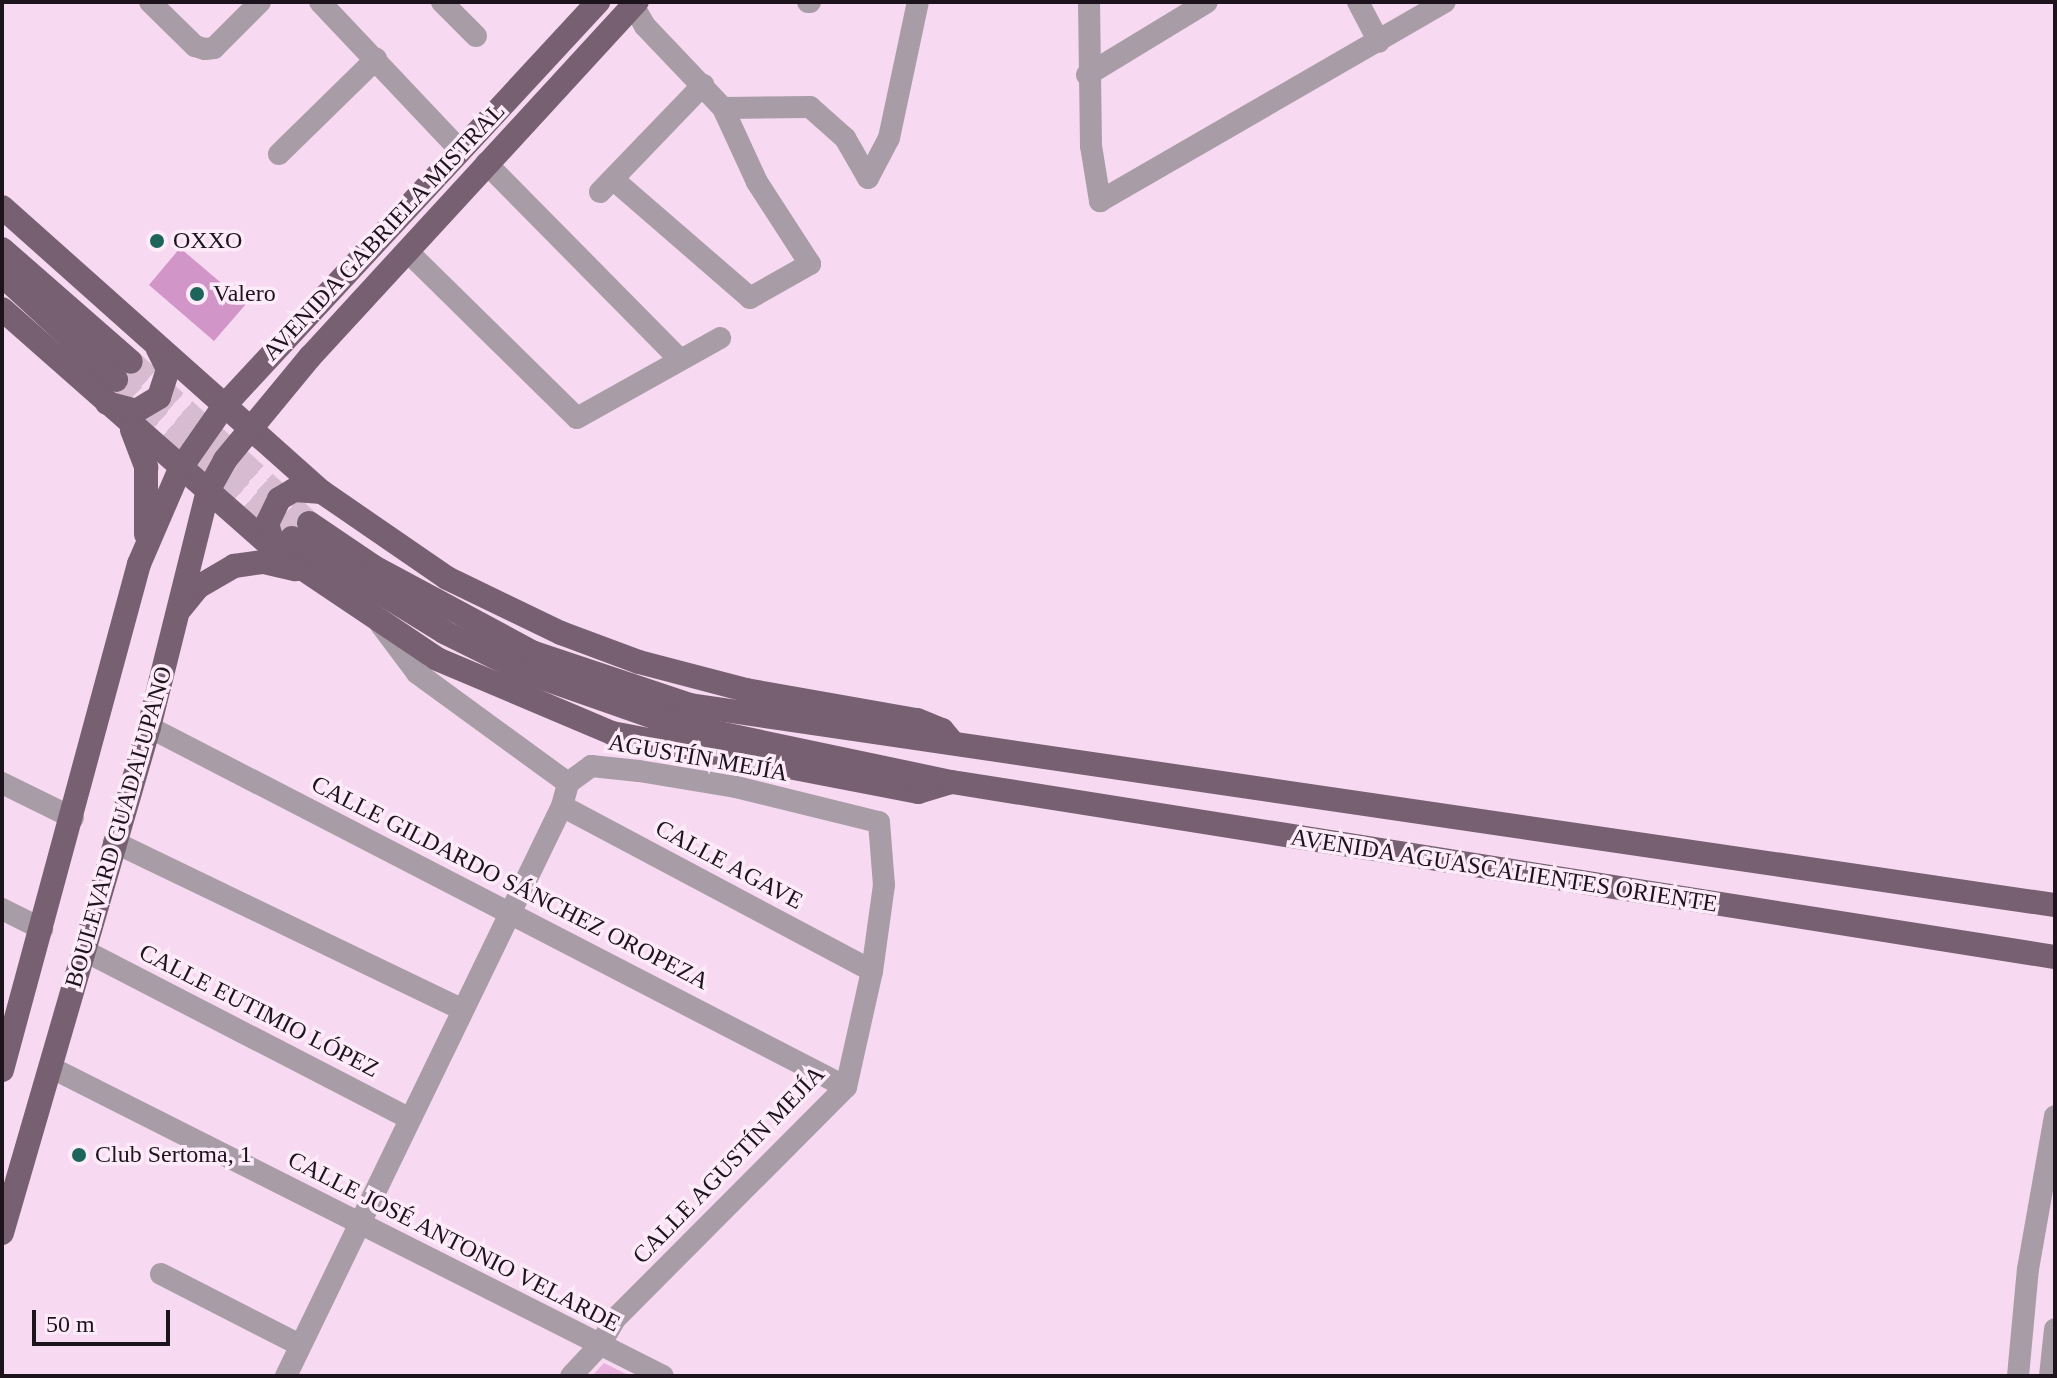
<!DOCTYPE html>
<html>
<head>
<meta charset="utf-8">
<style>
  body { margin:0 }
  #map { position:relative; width:2057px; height:1378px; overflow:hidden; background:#f7d9f1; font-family:Georgia,serif }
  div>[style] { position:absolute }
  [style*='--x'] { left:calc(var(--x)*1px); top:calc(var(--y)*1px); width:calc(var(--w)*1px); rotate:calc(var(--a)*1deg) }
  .green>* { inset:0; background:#e8b1de }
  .building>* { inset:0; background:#d295c8 }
  .major-tunnel>* { height:24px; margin-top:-12px; transform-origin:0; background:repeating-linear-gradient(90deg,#d6bbd1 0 24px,transparent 0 36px) }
  .minor>* { height:22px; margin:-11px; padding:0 11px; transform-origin:11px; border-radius:11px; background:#a89ca6 }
  .major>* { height:24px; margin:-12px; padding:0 12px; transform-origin:12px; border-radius:12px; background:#766071 }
  .dots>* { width:22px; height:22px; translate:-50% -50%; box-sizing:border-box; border:4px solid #fdebf9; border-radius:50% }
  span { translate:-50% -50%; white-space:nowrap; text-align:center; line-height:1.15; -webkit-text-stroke:7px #fdebf9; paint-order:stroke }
  .street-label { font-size:24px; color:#1d131c }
  .poi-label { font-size:24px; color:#1d131c }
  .left { translate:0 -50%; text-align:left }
  .frame { position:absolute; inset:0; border:4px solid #1d131c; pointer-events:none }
  .scale { position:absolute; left:32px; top:1310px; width:138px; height:36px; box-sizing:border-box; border:4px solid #1d131c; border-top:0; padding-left:10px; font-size:24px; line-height:28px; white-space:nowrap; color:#1d131c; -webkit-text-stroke:6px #fdebf9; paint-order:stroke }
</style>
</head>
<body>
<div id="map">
  <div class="green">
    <div style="clip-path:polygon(604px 1363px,630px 1376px,592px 1376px)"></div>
  </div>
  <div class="building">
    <div style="clip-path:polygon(180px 248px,246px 304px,214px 341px,149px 285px)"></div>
  </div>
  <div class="major-tunnel">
    <div style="--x:131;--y:362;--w:240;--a:42.1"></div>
    <div style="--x:116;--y:380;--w:237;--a:41.9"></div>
  </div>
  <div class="minor">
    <div style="--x:150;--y:2;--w:63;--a:44.4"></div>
    <div style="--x:195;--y:46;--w:10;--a:17"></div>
    <div style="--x:205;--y:49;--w:9;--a:-6"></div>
    <div style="--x:214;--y:48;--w:65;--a:-45"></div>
    <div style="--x:320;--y:2;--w:202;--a:46.6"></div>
    <div style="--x:442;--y:2;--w:48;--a:45"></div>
    <div style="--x:808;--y:2;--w:2;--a:0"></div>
    <div style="--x:1089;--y:2;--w:144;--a:89.2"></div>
    <div style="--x:1091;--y:146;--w:56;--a:80.7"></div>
    <div style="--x:1100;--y:201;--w:398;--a:-30"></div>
    <div style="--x:1358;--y:2;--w:45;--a:62.3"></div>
    <div style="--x:1087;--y:75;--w:140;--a:-31.3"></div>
    <div style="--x:723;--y:108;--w:87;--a:-0.7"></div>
    <div style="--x:810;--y:107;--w:47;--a:41.5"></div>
    <div style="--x:845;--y:138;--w:46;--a:60.1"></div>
    <div style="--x:279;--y:154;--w:136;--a:-44.4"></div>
    <div style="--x:486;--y:163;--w:276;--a:45.4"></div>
    <div style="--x:868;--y:178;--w:45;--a:-62.3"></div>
    <div style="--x:889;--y:138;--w:139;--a:-78"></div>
    <div style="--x:614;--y:180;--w:180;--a:40.9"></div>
    <div style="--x:750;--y:298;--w:69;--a:-29.5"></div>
    <div style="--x:810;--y:264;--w:98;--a:-122.9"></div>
    <div style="--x:757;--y:182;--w:81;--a:-114.7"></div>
    <div style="--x:723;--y:108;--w:113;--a:-133.6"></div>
    <div style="--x:645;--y:26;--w:28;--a:-120"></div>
    <div style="--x:600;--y:192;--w:149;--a:-46.1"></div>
    <div style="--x:407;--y:251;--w:238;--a:44.5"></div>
    <div style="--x:577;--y:418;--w:164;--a:-29.2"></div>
    <div style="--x:381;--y:625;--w:60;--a:53.1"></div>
    <div style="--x:417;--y:673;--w:187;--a:36.1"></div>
    <div style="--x:149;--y:727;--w:784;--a:27.32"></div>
    <div style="--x:2;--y:783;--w:79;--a:26.2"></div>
    <div style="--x:568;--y:783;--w:29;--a:-36"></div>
    <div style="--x:591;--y:766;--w:48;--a:5.9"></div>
    <div style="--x:639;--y:771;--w:98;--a:9.4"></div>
    <div style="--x:736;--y:787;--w:147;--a:13.8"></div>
    <div style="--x:879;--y:822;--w:63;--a:85.5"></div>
    <div style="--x:884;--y:885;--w:87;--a:97.9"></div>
    <div style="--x:872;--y:971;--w:119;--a:102.6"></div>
    <div style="--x:846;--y:1087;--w:327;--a:134.9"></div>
    <div style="--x:615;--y:1319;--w:30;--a:120"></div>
    <div style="--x:600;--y:1345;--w:42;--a:133.1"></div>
    <div style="--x:562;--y:806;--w:351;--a:28"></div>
    <div style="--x:114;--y:842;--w:385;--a:25.7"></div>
    <div style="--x:2;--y:909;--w:45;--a:26.6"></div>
    <div style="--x:85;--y:951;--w:365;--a:27.3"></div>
    <div style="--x:50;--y:1067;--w:686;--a:26.75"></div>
    <div style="--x:161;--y:1274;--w:156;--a:27.1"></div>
    <div style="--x:286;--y:1376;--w:633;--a:-64.16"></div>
    <div style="--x:562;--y:806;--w:24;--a:-75"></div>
    <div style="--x:2018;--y:1376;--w:107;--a:-84.7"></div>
    <div style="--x:2028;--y:1269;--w:155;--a:-80"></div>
    <div style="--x:2050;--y:1376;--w:47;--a:-83.9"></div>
  </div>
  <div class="major">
    <div style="--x:2;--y:207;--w:429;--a:41.7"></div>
    <div style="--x:322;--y:492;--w:152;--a:34.5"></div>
    <div style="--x:447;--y:578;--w:127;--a:25.8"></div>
    <div style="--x:561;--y:633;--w:83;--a:20.4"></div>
    <div style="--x:639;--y:662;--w:111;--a:14.7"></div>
    <div style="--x:746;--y:690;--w:174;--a:10"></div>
    <div style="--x:917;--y:720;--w:27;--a:22"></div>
    <div style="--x:942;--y:730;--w:17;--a:50"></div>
    <div style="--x:2;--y:249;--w:171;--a:41.2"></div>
    <div style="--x:2;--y:275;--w:155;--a:42.6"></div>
    <div style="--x:2;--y:309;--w:364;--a:41.4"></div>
    <div style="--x:275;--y:550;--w:195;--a:33.9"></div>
    <div style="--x:437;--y:659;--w:190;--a:22.9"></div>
    <div style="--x:612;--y:733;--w:312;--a:10.9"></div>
    <div style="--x:918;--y:792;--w:31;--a:-17"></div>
    <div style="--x:107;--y:403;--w:30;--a:15"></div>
    <div style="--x:136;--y:411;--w:27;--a:-31"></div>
    <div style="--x:159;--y:397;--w:29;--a:-72"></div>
    <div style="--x:168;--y:369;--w:22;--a:-117"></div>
    <div style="--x:132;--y:430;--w:40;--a:69"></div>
    <div style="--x:146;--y:467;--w:67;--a:90"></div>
    <div style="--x:309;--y:523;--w:78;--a:34.1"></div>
    <div style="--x:374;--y:567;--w:182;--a:28.3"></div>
    <div style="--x:534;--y:653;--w:164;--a:18.4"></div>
    <div style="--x:690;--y:705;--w:1380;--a:8.34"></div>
    <div style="--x:292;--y:538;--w:179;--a:31.7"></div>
    <div style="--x:444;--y:632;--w:90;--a:26.3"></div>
    <div style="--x:525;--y:672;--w:155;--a:19.3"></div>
    <div style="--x:671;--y:723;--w:287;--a:11.9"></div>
    <div style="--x:952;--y:782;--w:1117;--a:9.02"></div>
    <div style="--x:275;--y:550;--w:27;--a:-107"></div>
    <div style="--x:267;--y:524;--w:28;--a:-64"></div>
    <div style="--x:279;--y:499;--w:17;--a:-31"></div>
    <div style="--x:294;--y:490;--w:28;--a:4"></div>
    <div style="--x:181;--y:608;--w:27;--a:-51"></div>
    <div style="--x:198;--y:587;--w:42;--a:-30.3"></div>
    <div style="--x:234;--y:566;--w:30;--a:-8"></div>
    <div style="--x:264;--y:562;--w:32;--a:13"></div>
    <div style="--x:2;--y:1070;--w:524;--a:-74.85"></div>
    <div style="--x:139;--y:564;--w:103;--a:-66.7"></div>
    <div style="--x:180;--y:469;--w:77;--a:-55.1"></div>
    <div style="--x:224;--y:406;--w:551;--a:-47.21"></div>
    <div style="--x:2;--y:1233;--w:527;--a:-73.8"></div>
    <div style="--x:149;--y:727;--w:243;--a:-76"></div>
    <div style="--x:208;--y:491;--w:35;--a:-61"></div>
    <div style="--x:225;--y:460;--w:134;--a:-50.5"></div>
    <div style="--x:310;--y:357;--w:483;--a:-47.4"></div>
  </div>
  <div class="dots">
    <div style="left:157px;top:241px;background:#1d655b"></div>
    <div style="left:197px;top:294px;background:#1d655b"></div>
    <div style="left:79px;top:1155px;background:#1d655b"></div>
  </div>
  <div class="street-label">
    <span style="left:384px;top:232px;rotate:-47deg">AVENIDA GABRIELA MISTRAL</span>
    <span style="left:698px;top:758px;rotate:10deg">AGUSTÍN MEJÍA</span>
    <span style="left:119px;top:827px;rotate:-74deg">BOULEVARD GUADALUPANO</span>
    <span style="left:729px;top:865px;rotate:28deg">CALLE AGAVE</span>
    <span style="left:1504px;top:871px;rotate:9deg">AVENIDA AGUASCALIENTES ORIENTE</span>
    <span style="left:510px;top:883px;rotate:27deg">CALLE GILDARDO SÁNCHEZ OROPEZA</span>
    <span style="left:259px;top:1011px;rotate:27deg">CALLE EUTIMIO LÓPEZ</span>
    <span style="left:729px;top:1165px;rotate:-46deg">CALLE AGUSTÍN MEJÍA</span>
    <span style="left:454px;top:1242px;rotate:27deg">CALLE JOSÉ ANTONIO VELARDE</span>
  </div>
  <div class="poi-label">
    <span class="left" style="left:173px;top:241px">OXXO</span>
    <span class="left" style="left:213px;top:294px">Valero</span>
    <span class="left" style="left:95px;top:1155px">Club Sertoma, 1</span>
  </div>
  <div class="frame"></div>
  <div class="scale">50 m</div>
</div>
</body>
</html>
